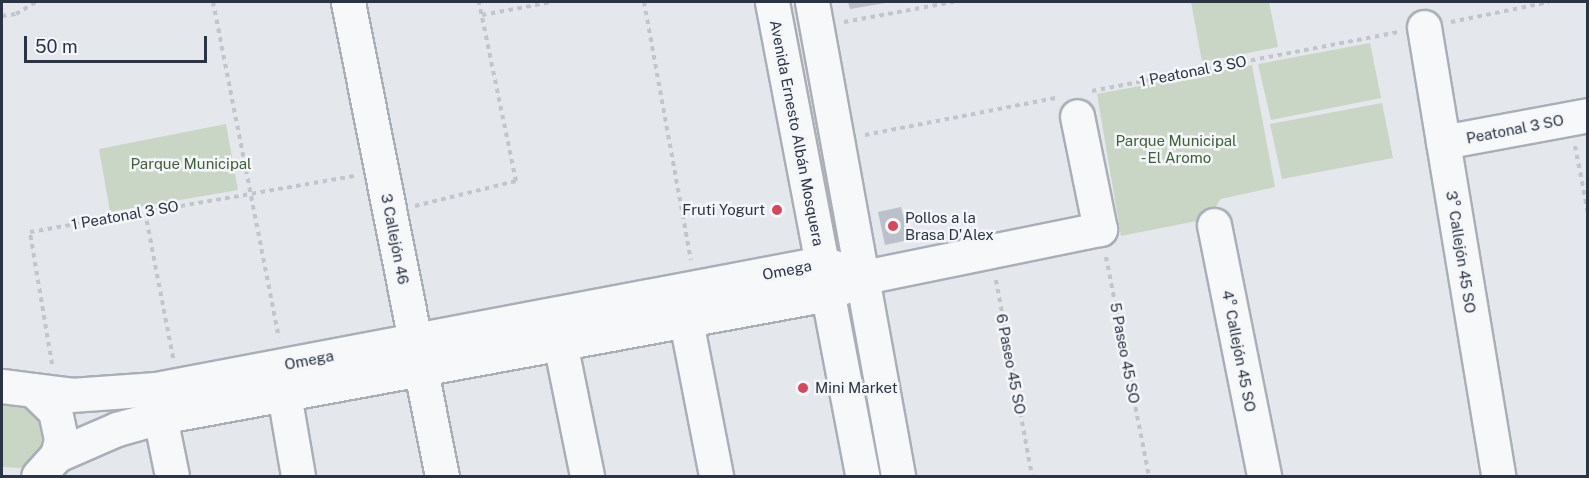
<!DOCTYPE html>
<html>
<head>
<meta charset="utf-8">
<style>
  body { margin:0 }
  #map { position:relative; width:1589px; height:478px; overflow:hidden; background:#e4e7ec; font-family:"Public Sans",sans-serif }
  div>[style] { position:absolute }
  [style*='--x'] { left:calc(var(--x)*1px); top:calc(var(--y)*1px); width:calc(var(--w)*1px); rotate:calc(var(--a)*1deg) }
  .green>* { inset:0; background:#c9d6c5 }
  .building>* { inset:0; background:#bbc0ca }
  .path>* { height:4px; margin-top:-2px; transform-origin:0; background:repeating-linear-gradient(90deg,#c2c5cb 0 4.5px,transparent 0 9px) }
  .roads { filter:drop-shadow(2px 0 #a9aeb7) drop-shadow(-2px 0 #a9aeb7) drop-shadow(0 2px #a9aeb7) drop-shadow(0 -2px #a9aeb7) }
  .minor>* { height:33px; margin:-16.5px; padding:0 16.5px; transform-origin:16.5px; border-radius:16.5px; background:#f7f8fa }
  .dots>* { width:16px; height:16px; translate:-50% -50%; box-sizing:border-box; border:3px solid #f4f6f9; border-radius:50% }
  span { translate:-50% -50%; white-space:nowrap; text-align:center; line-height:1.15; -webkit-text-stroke:5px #f4f6f9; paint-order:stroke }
  .street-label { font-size:15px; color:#2b3445 }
  .park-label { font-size:15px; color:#3f6138 }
  .poi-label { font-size:15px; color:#2b3445 }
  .right { translate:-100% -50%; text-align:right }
  .left { translate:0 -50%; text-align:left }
  .frame { position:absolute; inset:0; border:3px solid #2b3445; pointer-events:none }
  .scale { position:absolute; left:24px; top:36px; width:183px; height:27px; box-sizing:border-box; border:3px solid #2b3445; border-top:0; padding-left:8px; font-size:18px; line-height:21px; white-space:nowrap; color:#2b3445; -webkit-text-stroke:4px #f4f6f9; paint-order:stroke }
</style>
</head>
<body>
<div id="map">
  <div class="green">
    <div style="clip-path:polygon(1191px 2px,1269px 2px,1278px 47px,1202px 62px)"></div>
    <div style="clip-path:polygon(1370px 43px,1381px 98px,1271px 120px,1258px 64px)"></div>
    <div style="clip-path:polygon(1252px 65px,1275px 187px,1221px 199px,1207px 219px,1121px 236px,1097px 94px)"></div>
    <div style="clip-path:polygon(1382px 103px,1393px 158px,1282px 179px,1270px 124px)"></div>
    <div style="clip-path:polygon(226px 124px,238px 190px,110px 212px,99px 149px)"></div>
    <div style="clip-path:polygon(2px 401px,24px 401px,46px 426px,45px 448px,31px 464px,20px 468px,2px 467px)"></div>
  </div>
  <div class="building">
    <div style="clip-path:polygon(848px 2px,885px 2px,885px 3px,850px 9px)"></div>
    <div style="clip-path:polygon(901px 207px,909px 240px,885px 245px,878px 212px)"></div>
  </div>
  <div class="path">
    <div style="--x:213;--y:2;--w:342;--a:78.9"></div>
    <div style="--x:644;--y:2;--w:262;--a:79.7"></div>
    <div style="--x:482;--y:15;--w:71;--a:-10.5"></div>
    <div style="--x:2;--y:16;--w:14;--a:-8"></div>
    <div style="--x:16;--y:14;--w:23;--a:-31"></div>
    <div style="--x:844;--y:22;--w:111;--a:-10.4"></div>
    <div style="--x:1451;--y:22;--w:100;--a:-11.5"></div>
    <div style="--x:1092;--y:91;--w:311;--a:-10.9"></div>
    <div style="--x:865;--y:135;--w:194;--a:-11"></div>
    <div style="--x:1575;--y:146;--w:68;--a:79"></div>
    <div style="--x:415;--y:206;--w:104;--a:-13.9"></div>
    <div style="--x:516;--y:181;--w:183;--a:-101.7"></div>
    <div style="--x:145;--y:212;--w:149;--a:79.1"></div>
    <div style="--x:1106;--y:257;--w:223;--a:78.9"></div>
    <div style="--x:996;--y:280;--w:199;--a:79.6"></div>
    <div style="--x:52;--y:364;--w:134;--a:-99.5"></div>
    <div style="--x:30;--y:232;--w:329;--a:-9.8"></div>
  </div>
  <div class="roads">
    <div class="minor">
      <div style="--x:348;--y:2;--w:483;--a:78.8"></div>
      <div style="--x:772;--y:2;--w:482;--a:79.2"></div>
      <div style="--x:812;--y:2;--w:482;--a:79.7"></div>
      <div style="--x:1424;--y:27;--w:455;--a:80.6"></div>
      <div style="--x:1443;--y:142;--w:147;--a:-10.5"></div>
      <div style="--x:1214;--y:225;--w:256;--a:78.7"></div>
      <div style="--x:686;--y:321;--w:158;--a:79"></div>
      <div style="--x:560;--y:343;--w:136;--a:78.5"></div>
      <div style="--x:2;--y:386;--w:31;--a:7"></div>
      <div style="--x:33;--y:390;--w:30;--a:44"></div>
      <div style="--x:55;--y:411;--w:30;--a:78"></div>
      <div style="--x:61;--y:440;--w:16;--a:105"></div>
      <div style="--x:57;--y:455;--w:28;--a:132"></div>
      <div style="--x:33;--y:390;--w:38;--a:7"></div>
      <div style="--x:71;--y:395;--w:85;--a:-4"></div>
      <div style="--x:156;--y:389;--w:678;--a:-10.71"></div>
      <div style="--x:822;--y:263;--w:44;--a:18.4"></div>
      <div style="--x:284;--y:394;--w:83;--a:80.3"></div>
      <div style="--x:160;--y:417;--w:60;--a:78.5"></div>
      <div style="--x:57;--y:455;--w:65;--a:-23.4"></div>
      <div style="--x:117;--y:429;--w:45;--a:-15.6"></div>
      <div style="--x:160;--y:417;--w:679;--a:-10.43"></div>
      <div style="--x:828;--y:294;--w:40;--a:-25"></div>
      <div style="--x:864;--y:277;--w:241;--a:-11.5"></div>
      <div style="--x:1100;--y:229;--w:115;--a:-101.5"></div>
    </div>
  </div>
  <div class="dots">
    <div style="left:777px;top:210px;background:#d1495b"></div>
    <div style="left:893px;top:226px;background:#d1495b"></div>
    <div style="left:803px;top:388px;background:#d1495b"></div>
  </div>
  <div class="street-label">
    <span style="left:1193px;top:71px;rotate:-11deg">1 Peatonal 3 SO</span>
    <span style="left:1515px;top:129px;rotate:-11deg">Peatonal 3 SO</span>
    <span style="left:797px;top:133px;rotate:79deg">Avenida Ernesto Albán Mosquera</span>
    <span style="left:125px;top:215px;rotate:-10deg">1 Peatonal 3 SO</span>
    <span style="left:395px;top:239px;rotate:79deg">3 Callejón 46</span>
    <span style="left:1461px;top:252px;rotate:81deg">3° Callejón 45 SO</span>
    <span style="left:787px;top:270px;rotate:-11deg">Omega</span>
    <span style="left:1239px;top:351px;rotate:79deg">4° Callejón 45 SO</span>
    <span style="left:1125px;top:353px;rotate:79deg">5 Paseo 45 SO</span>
    <span style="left:309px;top:360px;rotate:-11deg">Omega</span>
    <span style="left:1011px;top:364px;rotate:79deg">6 Paseo 45 SO</span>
  </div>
  <div class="park-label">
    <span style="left:1176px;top:149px">Parque Municipal<br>- El Aromo</span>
    <span style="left:191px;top:164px">Parque Municipal</span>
  </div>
  <div class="poi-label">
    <span class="right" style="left:765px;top:210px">Fruti Yogurt</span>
    <span class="left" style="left:905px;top:226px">Pollos a la<br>Brasa D'Alex</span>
    <span class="left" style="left:815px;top:388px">Mini Market</span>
  </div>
  <div class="frame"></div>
  <div class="scale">50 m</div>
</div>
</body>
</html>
